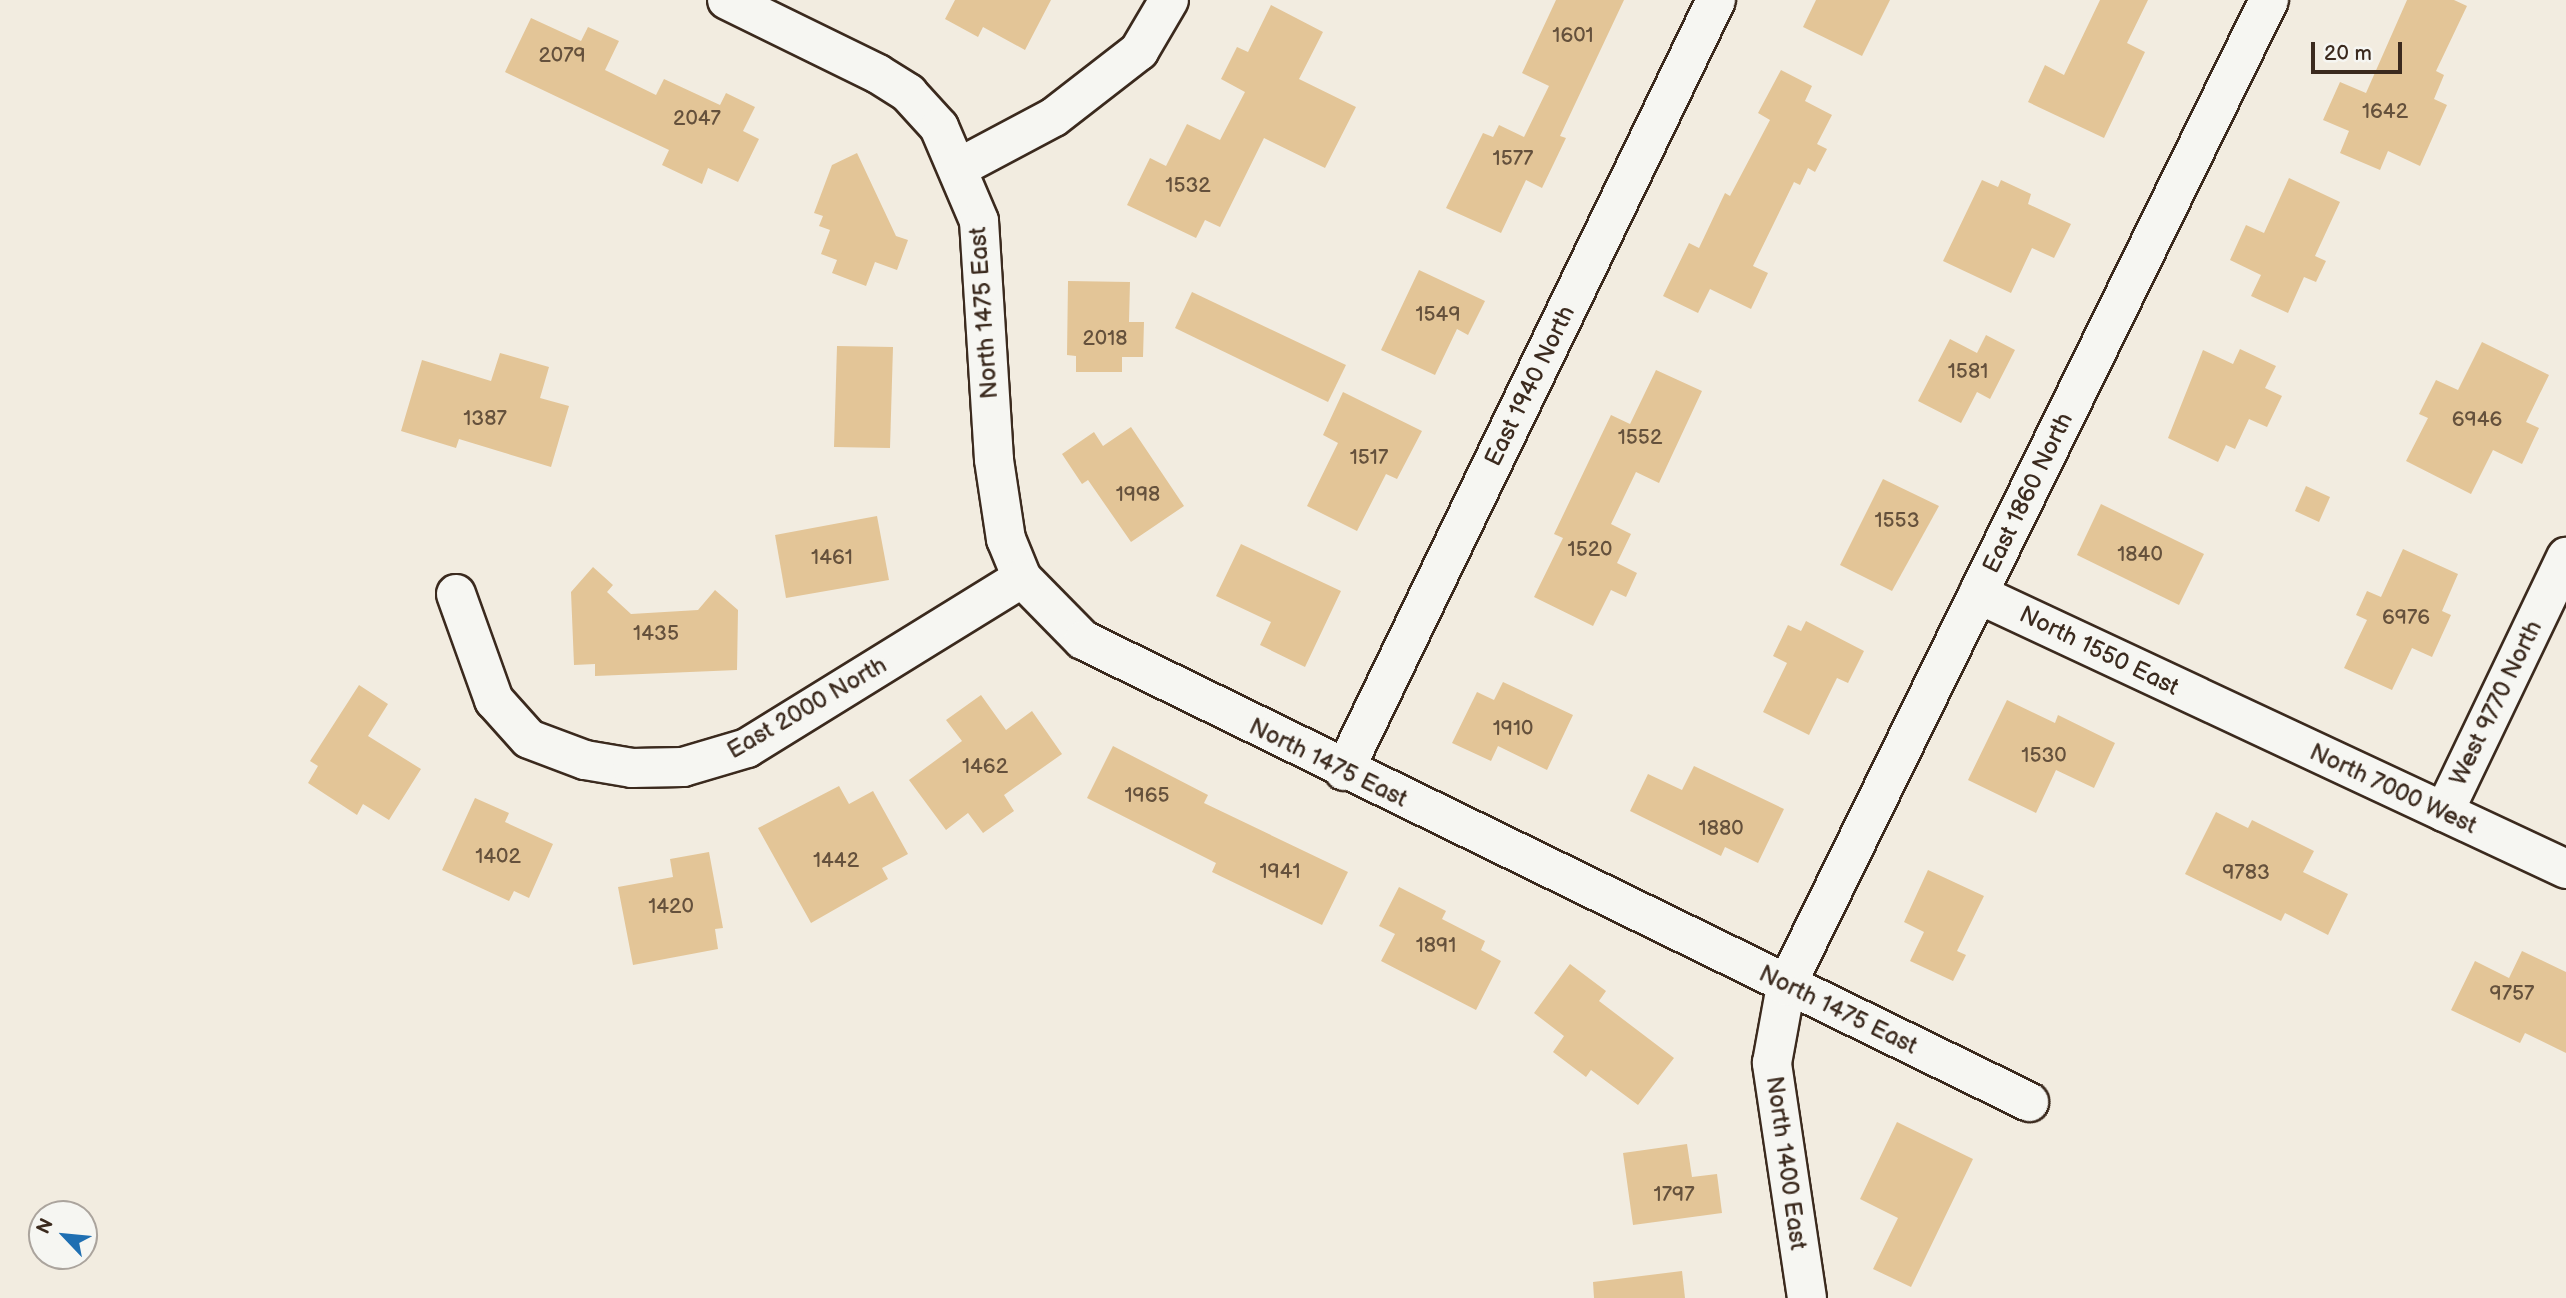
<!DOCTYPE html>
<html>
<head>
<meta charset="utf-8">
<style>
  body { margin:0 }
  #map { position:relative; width:2566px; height:1298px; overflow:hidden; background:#f2ece0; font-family:"Balsamiq Sans",sans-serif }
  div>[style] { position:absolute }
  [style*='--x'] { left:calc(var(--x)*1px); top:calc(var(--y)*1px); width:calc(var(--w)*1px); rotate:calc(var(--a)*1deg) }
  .building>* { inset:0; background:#e3c597 }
  .roads { filter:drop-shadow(2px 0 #3b2a1e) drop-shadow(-2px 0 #3b2a1e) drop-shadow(0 2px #3b2a1e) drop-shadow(0 -2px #3b2a1e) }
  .minor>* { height:38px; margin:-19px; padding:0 19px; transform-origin:19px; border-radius:19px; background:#f6f6f2 }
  span { translate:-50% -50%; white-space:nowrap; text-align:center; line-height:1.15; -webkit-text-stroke:7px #f6f6f2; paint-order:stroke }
  .number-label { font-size:21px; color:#65513c }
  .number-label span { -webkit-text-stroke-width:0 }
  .street-label { font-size:24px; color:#3b2a1e }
  .north { position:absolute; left:28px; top:1200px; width:70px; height:70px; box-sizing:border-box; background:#f6f6f2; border:2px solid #aba49d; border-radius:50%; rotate:296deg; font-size:19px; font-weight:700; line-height:28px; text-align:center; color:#3b2a1e }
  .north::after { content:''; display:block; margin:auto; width:24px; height:32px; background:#1f6fb2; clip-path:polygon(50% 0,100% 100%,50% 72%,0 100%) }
  .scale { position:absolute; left:2311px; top:42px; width:91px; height:32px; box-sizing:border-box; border:4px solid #3b2a1e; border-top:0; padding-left:9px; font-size:21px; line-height:24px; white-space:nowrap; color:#3b2a1e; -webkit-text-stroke:5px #f6f6f2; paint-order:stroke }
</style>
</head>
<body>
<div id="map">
  <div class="building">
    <div style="clip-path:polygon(955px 0,1051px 0,1025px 50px,983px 27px,978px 37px,945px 19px)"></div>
    <div style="clip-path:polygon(1556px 0,1624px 0,1560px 136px,1566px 138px,1542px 188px,1526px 180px,1501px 233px,1446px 208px,1483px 133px,1493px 137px,1499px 125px,1524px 137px,1549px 86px,1522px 73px)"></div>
    <div style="clip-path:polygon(1816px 0,1890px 0,1862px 56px,1803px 27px)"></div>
    <div style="clip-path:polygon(2100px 0,2148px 0,2127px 43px,2145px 52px,2104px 138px,2028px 102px,2045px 65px,2064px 75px)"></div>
    <div style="clip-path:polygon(2407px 0,2454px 0,2467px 6px,2436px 71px,2444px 75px,2434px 99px,2447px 105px,2420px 166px,2388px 151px,2380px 170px,2340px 153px,2349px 131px,2323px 120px,2340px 82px,2366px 93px)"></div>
    <div style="clip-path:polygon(1271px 5px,1323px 32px,1299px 79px,1356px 107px,1325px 168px,1264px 138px,1220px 227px,1205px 220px,1196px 238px,1127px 205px,1150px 158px,1166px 166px,1187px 124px,1220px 140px,1245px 92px,1221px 79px,1237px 47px,1248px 52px)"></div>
    <div style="clip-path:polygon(531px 18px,581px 41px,588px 27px,619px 41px,605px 70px,656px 95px,664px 79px,720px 105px,726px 93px,755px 107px,743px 131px,759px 139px,738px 182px,708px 168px,702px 184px,662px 165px,669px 150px,505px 72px)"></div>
    <div style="clip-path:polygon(1781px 70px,1812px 86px,1805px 101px,1832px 115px,1817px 144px,1827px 149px,1815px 172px,1808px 168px,1800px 185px,1794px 182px,1753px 266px,1768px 273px,1751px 309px,1710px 289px,1698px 313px,1663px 296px,1689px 243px,1699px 248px,1725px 193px,1730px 196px,1770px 120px,1758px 113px)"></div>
    <div style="clip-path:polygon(857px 153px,896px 236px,908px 240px,897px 270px,875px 262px,866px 286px,832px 273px,837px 260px,821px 254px,830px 230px,819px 226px,823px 216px,814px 213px,832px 165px)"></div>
    <div style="clip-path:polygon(2289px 178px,2340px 202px,2315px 256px,2326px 261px,2316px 282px,2304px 277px,2288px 313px,2251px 296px,2261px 275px,2230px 260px,2246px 225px,2264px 233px)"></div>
    <div style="clip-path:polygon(1982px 180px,1998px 187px,2001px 180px,2031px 194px,2028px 204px,2071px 224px,2054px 258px,2032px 248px,2011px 293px,1943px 261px)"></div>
    <div style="clip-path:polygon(1419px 270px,1485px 301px,1468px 335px,1457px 329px,1435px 375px,1381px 350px)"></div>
    <div style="clip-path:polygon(1068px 281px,1130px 282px,1129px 322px,1144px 322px,1143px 357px,1122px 357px,1122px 372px,1076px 372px,1076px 356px,1067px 355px)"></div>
    <div style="clip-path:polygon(1192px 292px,1346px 365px,1328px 402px,1175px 328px)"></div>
    <div style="clip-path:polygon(1986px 335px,2015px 350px,1990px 399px,1977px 392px,1961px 423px,1918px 401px,1950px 339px,1977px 353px)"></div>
    <div style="clip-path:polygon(2482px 342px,2549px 375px,2526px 422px,2539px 428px,2522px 464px,2493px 450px,2471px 494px,2406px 461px,2428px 418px,2419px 414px,2436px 380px,2458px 390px)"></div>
    <div style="clip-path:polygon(837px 346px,893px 347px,890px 448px,834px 447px)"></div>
    <div style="clip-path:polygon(2240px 349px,2276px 366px,2265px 388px,2282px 396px,2267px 427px,2249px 419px,2235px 449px,2226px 445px,2218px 462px,2168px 438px,2203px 350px,2233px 364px)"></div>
    <div style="clip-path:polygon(500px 353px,549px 367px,540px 398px,569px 406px,551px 467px,459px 439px,456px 448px,401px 431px,422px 360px,491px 381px)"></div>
    <div style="clip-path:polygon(1656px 370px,1702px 391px,1659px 483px,1636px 472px,1611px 524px,1631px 534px,1617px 563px,1637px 573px,1626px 597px,1611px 590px,1593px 626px,1534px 597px,1563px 538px,1554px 534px,1611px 415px,1630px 424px)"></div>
    <div style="clip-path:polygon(1343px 392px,1422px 431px,1397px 479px,1386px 474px,1357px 531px,1307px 506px,1338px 443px,1323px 435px)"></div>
    <div style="clip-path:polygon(1131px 427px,1184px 506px,1131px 542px,1088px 480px,1082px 484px,1062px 454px,1094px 432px,1103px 446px)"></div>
    <div style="clip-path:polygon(1883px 479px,1939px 506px,1892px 591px,1840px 565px)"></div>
    <div style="clip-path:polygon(2306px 486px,2330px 497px,2319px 522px,2295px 511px)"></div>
    <div style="clip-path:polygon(2101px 504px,2204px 554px,2179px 605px,2077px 555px)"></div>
    <div style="clip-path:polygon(877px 516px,889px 580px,786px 598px,775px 535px)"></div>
    <div style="clip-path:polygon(1241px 544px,1341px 591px,1305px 667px,1260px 645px,1271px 622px,1216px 596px)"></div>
    <div style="clip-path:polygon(2403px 549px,2458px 574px,2442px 611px,2451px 615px,2432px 657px,2412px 648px,2392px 690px,2344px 668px,2367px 620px,2356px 615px,2367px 591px,2381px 597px)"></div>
    <div style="clip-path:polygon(593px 567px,613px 585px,607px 592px,631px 614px,698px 610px,715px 590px,738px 610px,737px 670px,595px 676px,595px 664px,574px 665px,571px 592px)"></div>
    <div style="clip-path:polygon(1806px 621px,1864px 651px,1848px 683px,1837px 678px,1809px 735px,1763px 712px,1787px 663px,1773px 656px,1788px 625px,1801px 631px)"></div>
    <div style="clip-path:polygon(1503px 682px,1573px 715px,1547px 770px,1498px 746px,1491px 761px,1452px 743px,1477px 692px,1494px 700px)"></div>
    <div style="clip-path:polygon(359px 685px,388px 704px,368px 736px,421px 769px,389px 820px,363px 804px,357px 815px,308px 783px,318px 766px,310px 761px)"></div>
    <div style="clip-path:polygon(981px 695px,1006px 730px,1032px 711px,1062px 754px,1004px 795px,1014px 811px,983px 833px,968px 813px,946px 830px,909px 780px,962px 741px,946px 720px)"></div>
    <div style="clip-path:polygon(2007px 700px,2055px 723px,2058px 715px,2115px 743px,2094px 788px,2056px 770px,2036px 813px,1968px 780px)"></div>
    <div style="clip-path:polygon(1113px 746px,1208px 795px,1204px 803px,1348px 872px,1322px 925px,1212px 872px,1216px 863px,1087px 798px)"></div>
    <div style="clip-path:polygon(1694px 766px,1784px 809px,1758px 863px,1725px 847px,1721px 856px,1630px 811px,1648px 774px,1682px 790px)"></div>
    <div style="clip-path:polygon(839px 786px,849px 804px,873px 791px,908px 854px,882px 868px,888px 879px,811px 923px,758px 828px)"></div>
    <div style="clip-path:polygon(475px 798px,509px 813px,505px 822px,553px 844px,529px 898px,514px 891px,509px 901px,442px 870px)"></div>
    <div style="clip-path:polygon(2216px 812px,2248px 828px,2252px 820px,2314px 851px,2303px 872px,2348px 894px,2328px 935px,2285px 913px,2281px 921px,2185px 874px)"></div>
    <div style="clip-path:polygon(709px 852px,723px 928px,715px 929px,718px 949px,633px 965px,618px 887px,673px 877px,670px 859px)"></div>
    <div style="clip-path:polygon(1928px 870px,1984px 896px,1957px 951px,1966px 955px,1953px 981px,1910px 961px,1924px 932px,1904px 922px)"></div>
    <div style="clip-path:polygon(1399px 887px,1446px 911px,1442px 919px,1485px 941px,1481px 950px,1501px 961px,1476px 1010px,1381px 961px,1395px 934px,1379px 926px)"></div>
    <div style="clip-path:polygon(2522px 951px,2566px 972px,2566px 1053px,2525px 1033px,2520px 1043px,2451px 1010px,2475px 961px,2509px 978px)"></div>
    <div style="clip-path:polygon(1570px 964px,1606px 991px,1599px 1001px,1674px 1058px,1638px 1105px,1591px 1070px,1586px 1077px,1553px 1052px,1564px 1036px,1534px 1013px)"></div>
    <div style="clip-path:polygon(1897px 1122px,1973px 1159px,1911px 1287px,1873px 1269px,1898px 1218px,1860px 1199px)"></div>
    <div style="clip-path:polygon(1687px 1144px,1692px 1177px,1717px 1174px,1722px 1213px,1633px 1225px,1623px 1153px)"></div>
    <div style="clip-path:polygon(1682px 1271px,1685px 1298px,1594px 1298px,1593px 1282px)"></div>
  </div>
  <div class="roads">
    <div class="minor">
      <div style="--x:727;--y:0;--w:168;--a:26.1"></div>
      <div style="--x:878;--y:74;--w:36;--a:32"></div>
      <div style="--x:908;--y:93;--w:46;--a:47.6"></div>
      <div style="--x:939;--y:127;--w:102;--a:66.9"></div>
      <div style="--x:979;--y:221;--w:239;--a:86.4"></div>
      <div style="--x:994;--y:460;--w:80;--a:81.4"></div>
      <div style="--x:1006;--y:539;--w:42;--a:67.7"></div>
      <div style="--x:1022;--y:578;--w:87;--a:45.5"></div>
      <div style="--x:1083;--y:640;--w:1053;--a:26.03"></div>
      <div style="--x:960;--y:167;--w:106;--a:-28"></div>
      <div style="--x:1054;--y:117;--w:108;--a:-37.8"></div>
      <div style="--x:1139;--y:51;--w:59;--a:-59.5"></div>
      <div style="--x:456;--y:594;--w:113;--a:70.3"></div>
      <div style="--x:494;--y:700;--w:52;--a:48.1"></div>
      <div style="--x:529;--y:739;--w:60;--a:20.6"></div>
      <div style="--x:585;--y:760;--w:48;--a:9.7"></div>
      <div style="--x:632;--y:768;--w:51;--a:-1.1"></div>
      <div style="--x:683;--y:767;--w:67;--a:-16.5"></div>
      <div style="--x:747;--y:748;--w:323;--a:-31.7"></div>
      <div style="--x:1978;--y:594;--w:649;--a:25.06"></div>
      <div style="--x:1344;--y:771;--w:856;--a:-64.24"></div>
      <div style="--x:2444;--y:812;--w:283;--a:-64.4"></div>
      <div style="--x:1807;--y:1298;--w:238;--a:-98.5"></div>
      <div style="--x:1772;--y:1063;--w:78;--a:-79.7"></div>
      <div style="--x:1786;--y:986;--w:1098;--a:-63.9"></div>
    </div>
  </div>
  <div class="number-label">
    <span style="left:1573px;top:36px">1601</span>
    <span style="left:562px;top:56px">2079</span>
    <span style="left:2385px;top:112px">1642</span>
    <span style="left:697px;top:119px">2047</span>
    <span style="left:1513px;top:159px">1577</span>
    <span style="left:1188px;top:186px">1532</span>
    <span style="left:1438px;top:315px">1549</span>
    <span style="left:1105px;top:339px">2018</span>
    <span style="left:1968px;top:372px">1581</span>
    <span style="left:485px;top:419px">1387</span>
    <span style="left:2477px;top:420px">6946</span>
    <span style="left:1640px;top:438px">1552</span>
    <span style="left:1369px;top:458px">1517</span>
    <span style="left:1138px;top:495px">1998</span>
    <span style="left:1897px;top:521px">1553</span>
    <span style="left:1590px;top:550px">1520</span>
    <span style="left:2140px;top:555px">1840</span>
    <span style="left:832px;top:558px">1461</span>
    <span style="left:2406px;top:618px">6976</span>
    <span style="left:656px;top:634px">1435</span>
    <span style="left:1513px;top:729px">1910</span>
    <span style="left:2044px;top:756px">1530</span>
    <span style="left:985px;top:767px">1462</span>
    <span style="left:1147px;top:796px">1965</span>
    <span style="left:1721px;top:829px">1880</span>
    <span style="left:498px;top:857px">1402</span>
    <span style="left:836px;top:861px">1442</span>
    <span style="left:1280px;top:872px">1941</span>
    <span style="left:2246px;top:873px">9783</span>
    <span style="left:671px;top:907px">1420</span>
    <span style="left:1436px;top:946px">1891</span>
    <span style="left:2512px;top:994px">9757</span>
    <span style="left:1674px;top:1195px">1797</span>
  </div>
  <div class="street-label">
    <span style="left:984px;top:313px;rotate:-94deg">North 1475 East</span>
    <span style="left:1530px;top:386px;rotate:-64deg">East 1940 North</span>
    <span style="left:2028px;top:493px;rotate:-64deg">East 1860 North</span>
    <span style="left:2099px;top:651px;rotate:26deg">North 1550 East</span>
    <span style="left:2496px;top:703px;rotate:-64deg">West 9770 North</span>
    <span style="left:807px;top:708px;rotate:-30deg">East 2000 North</span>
    <span style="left:1328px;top:763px;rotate:26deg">North 1475 East</span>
    <span style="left:2393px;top:789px;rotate:25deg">North 7000 West</span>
    <span style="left:1838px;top:1010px;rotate:26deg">North 1475 East</span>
    <span style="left:1786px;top:1163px;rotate:82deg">North 1400 East</span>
  </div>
  <div class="north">N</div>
  <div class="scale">20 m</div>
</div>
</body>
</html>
